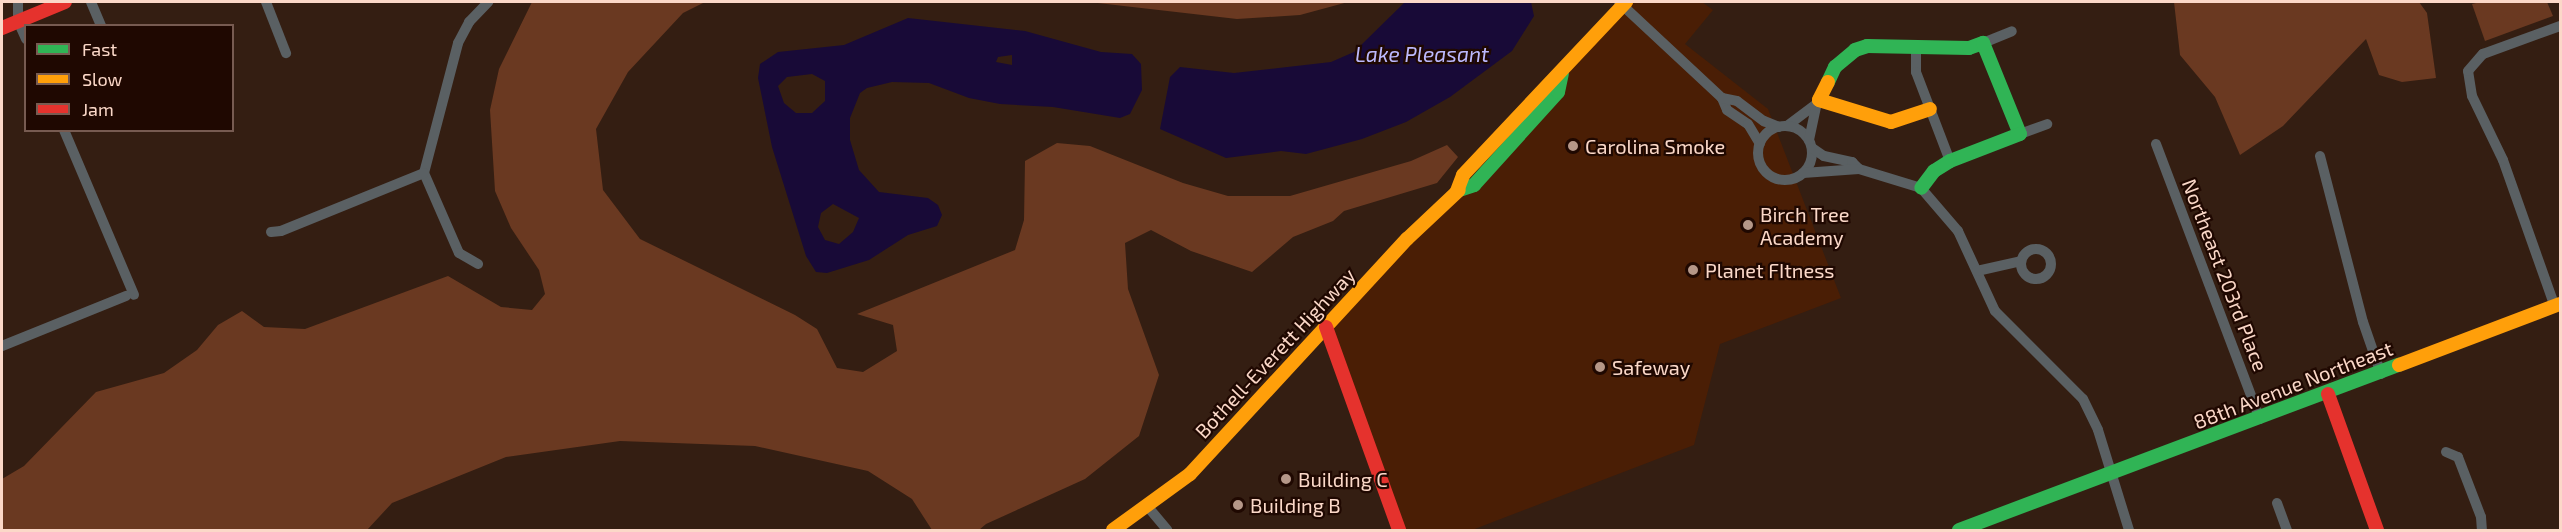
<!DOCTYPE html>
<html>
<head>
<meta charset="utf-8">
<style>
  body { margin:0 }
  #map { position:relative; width:2562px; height:532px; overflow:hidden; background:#341e12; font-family:"Exo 2",sans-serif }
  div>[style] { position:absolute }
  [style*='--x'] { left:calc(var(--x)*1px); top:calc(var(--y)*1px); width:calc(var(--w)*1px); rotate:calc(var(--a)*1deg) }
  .built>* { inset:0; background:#4a1e05 }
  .green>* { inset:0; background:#6a3921 }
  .water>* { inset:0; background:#180a37 }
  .street>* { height:10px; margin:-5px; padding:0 5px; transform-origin:5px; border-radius:5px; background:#5a6063 }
  .street>.ring { margin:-5px; padding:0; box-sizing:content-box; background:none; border:10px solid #5a6063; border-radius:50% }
  .fast>* { height:14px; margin:-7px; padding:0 7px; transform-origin:7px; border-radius:7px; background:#30b455 }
  .slow>* { height:14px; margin:-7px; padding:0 7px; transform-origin:7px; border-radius:7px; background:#ff9f0a }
  .jam>* { height:14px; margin:-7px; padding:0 7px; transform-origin:7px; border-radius:7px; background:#e5322d }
  .dots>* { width:16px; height:16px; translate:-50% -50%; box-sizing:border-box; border:3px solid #1f0801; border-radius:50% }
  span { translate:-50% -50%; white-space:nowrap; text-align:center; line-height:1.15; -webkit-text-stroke:4.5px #1f0801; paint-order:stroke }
  .poi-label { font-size:20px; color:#fbd8c8 }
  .left { translate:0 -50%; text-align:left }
  .street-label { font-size:20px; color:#fbd8c8 }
  .water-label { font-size:21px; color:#bbb8fc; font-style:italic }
  .frame { position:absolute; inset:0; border:3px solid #fbd8c8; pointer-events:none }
  .legend { position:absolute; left:24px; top:24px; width:210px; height:108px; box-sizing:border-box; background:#1f0801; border:2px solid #775b51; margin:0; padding:8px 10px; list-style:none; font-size:18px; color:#fbd8c8 }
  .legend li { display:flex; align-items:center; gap:12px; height:30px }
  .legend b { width:30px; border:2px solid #775b51 }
</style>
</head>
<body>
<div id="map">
  <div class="built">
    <div style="clip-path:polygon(1626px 2px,1702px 2px,1713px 10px,1685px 44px,1768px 109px,1841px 298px,1720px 344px,1694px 445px,1472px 530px,1404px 530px,1326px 327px)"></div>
  </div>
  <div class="green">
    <div style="clip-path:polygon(532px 2px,705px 2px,683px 13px,628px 72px,596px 129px,603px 190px,640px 239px,795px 315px,817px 329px,837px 368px,863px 372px,897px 351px,893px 325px,857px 314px,1015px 250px,1024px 220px,1025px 161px,1057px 143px,1090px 146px,1183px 183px,1228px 196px,1290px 196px,1411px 161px,1447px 145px,1458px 157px,1437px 183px,1344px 211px,1333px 221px,1293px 237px,1252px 272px,1191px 251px,1151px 230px,1125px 243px,1128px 289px,1159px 375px,1139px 436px,1085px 479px,986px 524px,979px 530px,932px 530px,912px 499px,868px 471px,755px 446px,620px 441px,506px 457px,392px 503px,367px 530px,2px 530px,2px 479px,24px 466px,96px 392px,164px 373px,197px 350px,218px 325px,242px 311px,264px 327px,305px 329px,448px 276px,501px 307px,532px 310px,545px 294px,539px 270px,511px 228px,495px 191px,490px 110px,499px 69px)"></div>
    <div style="clip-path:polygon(1089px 2px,1348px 2px,1300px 15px,1237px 19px)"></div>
    <div style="clip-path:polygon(2174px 2px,2419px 2px,2427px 13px,2436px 78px,2402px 82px,2379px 75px,2366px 39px,2283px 126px,2240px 155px,2215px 97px,2180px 55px)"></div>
    <div style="clip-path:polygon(2480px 2px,2547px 2px,2553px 16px,2485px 41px,2472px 4px)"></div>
  </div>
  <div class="water">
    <div style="clip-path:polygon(1405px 2px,1531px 2px,1534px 16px,1512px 51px,1450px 97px,1406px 122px,1362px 139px,1306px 154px,1281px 151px,1226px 158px,1160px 129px,1170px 77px,1180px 67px,1234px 73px,1331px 62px,1354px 52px)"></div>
    <div style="clip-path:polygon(evenodd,908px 18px,1025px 31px,1101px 52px,1132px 54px,1141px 64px,1142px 90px,1130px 114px,1120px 118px,1053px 107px,1000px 104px,969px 98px,929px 83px,892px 82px,867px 88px,860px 93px,850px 118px,850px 140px,859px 170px,879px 192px,928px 198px,938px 205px,942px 215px,937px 226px,908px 235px,869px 260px,827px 273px,816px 272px,806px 256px,772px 147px,758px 78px,760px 64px,778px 52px,844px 45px,908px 18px,1012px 55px,1012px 65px,996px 62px,998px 57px,1012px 55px,908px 18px,812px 74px,825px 81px,825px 101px,812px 113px,796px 113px,784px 103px,778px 86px,787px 77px,812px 74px,908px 18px,833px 204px,859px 218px,853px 232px,839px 244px,825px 240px,818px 227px,821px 213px,833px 204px)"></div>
  </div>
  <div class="street">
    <div style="--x:18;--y:2;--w:19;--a:90"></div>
    <div style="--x:18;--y:21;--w:20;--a:66"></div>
    <div style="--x:91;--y:2;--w:26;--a:67"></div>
    <div style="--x:266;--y:2;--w:55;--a:68.6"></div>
    <div style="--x:1619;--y:2;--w:141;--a:43"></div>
    <div style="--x:1722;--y:98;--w:13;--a:67"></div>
    <div style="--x:1727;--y:110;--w:25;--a:34"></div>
    <div style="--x:1748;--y:124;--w:23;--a:59"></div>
    <div style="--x:1983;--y:43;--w:31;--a:-22"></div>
    <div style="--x:1916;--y:47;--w:25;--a:90"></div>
    <div style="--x:1916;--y:72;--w:95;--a:69.1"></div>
    <div style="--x:1722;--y:98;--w:15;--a:11"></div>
    <div style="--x:1737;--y:101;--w:34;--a:37"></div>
    <div style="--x:1764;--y:121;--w:16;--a:22"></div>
    <div style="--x:1787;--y:126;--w:38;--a:-37"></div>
    <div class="ring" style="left:1758px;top:126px;width:44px;height:44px"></div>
    <div style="--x:64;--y:130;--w:179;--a:67"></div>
    <div style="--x:2020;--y:134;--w:29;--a:-20"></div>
    <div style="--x:1809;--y:140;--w:38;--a:-78"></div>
    <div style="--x:2156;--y:144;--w:294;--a:69.3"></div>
    <div style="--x:1812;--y:148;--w:14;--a:34"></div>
    <div style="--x:1824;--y:156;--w:29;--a:12"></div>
    <div style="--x:1852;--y:162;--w:10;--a:45"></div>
    <div style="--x:1859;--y:169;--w:65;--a:17"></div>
    <div style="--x:1921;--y:188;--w:57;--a:49.3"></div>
    <div style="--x:1958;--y:231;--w:88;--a:65.2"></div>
    <div style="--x:1995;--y:311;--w:124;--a:45"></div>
    <div style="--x:2083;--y:399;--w:34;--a:64"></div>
    <div style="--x:2098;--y:430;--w:105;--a:72.8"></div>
    <div style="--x:2320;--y:156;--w:171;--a:75.5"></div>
    <div style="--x:2363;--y:322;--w:55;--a:70.9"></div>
    <div style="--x:424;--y:173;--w:134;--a:-75.3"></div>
    <div style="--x:458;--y:43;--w:24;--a:-62"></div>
    <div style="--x:469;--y:22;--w:28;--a:-46"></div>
    <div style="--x:424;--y:173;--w:87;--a:66.4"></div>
    <div style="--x:459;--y:253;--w:22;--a:30"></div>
    <div style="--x:1803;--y:173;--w:56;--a:-4.1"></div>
    <div style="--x:271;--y:232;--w:10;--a:-6"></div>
    <div style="--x:281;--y:231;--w:154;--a:-22.1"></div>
    <div class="ring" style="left:2021px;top:249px;width:20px;height:20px"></div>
    <div style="--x:1977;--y:271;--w:45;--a:-12.8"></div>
    <div style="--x:2555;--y:307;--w:156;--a:-109.5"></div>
    <div style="--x:2503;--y:160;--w:71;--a:-115.8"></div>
    <div style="--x:2472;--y:96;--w:25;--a:-99"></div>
    <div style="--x:2468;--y:71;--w:23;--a:-49"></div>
    <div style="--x:2483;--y:54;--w:82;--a:-20"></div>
    <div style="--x:2;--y:346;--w:134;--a:-22"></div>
    <div style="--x:2446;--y:452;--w:13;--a:23"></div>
    <div style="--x:2458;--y:457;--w:64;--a:69"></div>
    <div style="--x:2481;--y:517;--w:13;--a:86"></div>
    <div style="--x:2277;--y:503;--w:29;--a:70"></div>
    <div style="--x:1148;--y:507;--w:30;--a:50"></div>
  </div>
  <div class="fast">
    <div style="--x:1828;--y:82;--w:17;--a:-65"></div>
    <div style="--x:1835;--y:67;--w:26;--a:-40"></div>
    <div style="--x:1855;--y:50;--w:13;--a:-18"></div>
    <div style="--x:1867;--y:46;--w:102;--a:1.1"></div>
    <div style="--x:1969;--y:48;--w:15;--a:-20"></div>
    <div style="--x:1983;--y:43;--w:98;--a:67.9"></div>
    <div style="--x:2020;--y:134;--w:75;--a:158.9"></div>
    <div style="--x:1950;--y:161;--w:19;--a:148"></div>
    <div style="--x:1934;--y:171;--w:21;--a:127"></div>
    <div style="--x:1459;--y:190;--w:16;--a:-18"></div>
    <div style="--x:1474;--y:185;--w:125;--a:-47.9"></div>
    <div style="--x:1558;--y:92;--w:19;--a:-78"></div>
    <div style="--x:1959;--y:530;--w:470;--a:-20.6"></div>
  </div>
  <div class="slow">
    <div style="--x:1828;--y:82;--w:20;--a:117"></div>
    <div style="--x:1819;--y:100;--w:75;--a:17"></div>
    <div style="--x:1891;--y:122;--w:41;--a:-18.4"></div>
    <div style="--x:1457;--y:191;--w:17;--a:-69"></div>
    <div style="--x:1463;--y:175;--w:238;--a:-46.7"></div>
    <div style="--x:2399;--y:365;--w:172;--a:-20.8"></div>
    <div style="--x:1113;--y:530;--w:95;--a:-36"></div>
    <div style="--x:1190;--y:474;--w:320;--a:-47.3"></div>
    <div style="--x:1407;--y:239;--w:71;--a:-43.3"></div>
  </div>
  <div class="jam">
    <div style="--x:2;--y:28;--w:68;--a:-22.4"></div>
    <div style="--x:1326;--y:327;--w:216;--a:70.2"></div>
    <div style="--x:2328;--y:394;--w:145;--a:70.2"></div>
  </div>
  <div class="dots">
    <div style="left:1573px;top:146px;background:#b59788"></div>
    <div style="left:1748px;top:225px;background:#b59788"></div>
    <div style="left:1693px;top:270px;background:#b59788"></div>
    <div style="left:1600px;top:367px;background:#b59788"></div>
    <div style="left:1286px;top:479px;background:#b59788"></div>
    <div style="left:1238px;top:505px;background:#b59788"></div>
  </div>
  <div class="poi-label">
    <span class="left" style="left:1585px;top:146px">Carolina Smoke</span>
    <span class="left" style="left:1760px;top:226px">Birch Tree<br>Academy</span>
    <span class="left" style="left:1705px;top:270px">Planet FItness</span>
    <span class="left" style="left:1612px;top:367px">Safeway</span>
    <span class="left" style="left:1298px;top:479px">Building C</span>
    <span class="left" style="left:1250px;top:505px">Building B</span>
  </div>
  <div class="street-label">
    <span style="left:2225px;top:275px;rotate:69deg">Northeast 203rd Place</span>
    <span style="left:1275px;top:353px;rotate:-47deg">Bothell-Everett Highway</span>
    <span style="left:2293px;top:385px;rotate:-21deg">88th Avenue Northeast</span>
  </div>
  <div class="water-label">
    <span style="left:1422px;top:54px">Lake Pleasant</span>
  </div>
  <div class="frame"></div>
  <ul class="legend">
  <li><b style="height:8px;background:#30b455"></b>Fast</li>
  <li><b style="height:8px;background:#ff9f0a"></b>Slow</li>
  <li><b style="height:8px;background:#e5322d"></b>Jam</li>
  </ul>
</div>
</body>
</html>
